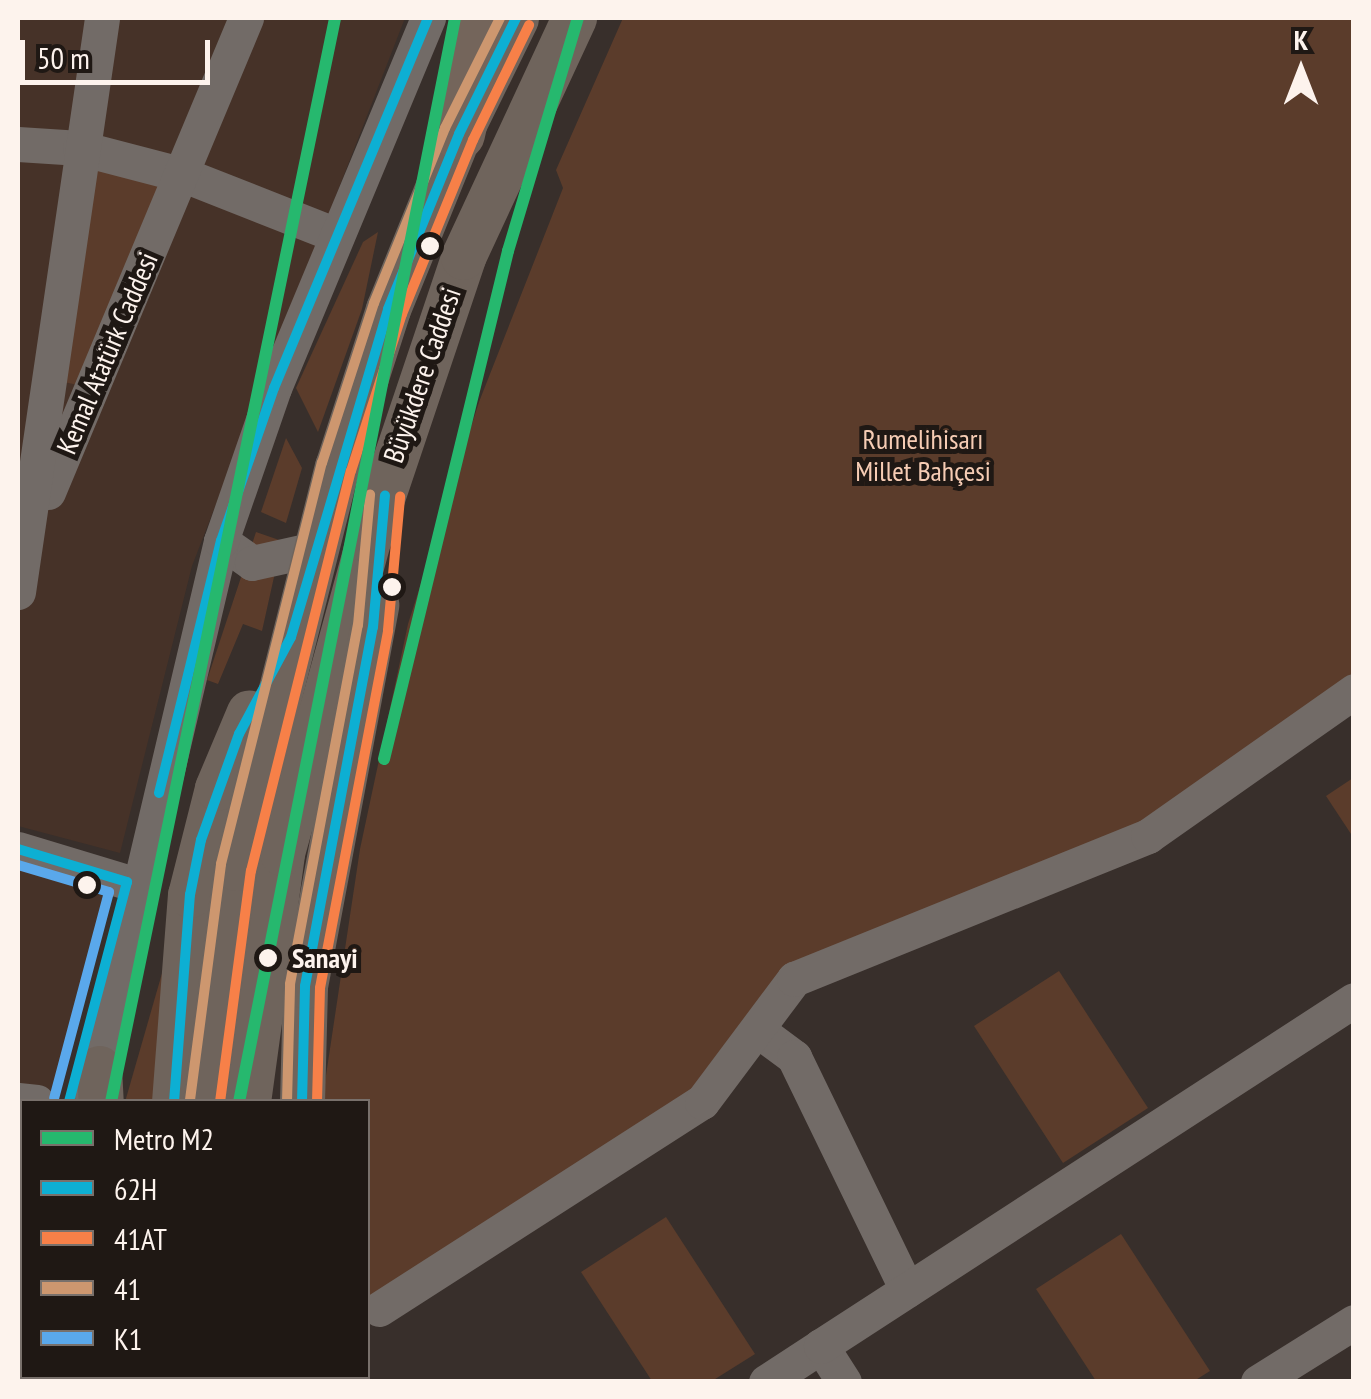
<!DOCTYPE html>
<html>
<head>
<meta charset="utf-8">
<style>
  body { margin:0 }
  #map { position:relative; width:1371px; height:1399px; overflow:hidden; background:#382f2b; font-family:"PT Sans Narrow",sans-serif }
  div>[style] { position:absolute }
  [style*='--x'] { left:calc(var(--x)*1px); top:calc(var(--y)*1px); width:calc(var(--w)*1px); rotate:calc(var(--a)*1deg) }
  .built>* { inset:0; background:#463228 }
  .green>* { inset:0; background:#5b3c2b }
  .minor>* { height:35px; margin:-17.5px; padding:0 17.5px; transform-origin:17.5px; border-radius:17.5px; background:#726b67 }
  .major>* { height:45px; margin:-22.5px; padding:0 22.5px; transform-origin:22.5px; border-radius:22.5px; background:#6f645c }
  .highway>* { height:52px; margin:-26px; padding:0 26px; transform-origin:26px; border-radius:26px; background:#74655b }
  .bus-1>* { height:10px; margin:-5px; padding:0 5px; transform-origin:5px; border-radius:5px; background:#0dafd3 }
  .bus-2>* { height:10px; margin:-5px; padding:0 5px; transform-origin:5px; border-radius:5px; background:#f78048 }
  .bus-3>* { height:10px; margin:-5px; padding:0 5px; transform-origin:5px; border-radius:5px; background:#cd976f }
  .bus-4>* { height:10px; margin:-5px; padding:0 5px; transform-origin:5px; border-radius:5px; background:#5aa8eb }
  .metro-1>* { height:12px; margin:-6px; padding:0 6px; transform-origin:6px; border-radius:6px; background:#26b86e }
  .dots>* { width:28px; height:28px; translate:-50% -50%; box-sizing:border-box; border:5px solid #1f1814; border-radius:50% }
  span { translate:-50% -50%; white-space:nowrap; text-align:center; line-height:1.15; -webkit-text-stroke:10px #1f1814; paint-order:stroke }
  .street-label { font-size:28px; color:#fdf3ed }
  .park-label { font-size:28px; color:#f6ccb4 }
  .stop-label { font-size:28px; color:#fdf3ed; font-weight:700 }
  .left { translate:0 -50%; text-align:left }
  .frame { position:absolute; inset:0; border:20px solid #fdf3ed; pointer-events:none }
  .legend { position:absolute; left:20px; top:1099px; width:350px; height:280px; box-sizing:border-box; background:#1f1814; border:2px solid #78706b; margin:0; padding:12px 18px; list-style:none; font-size:30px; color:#fdf3ed }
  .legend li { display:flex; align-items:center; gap:20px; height:50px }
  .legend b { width:50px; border:2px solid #78706b }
  .north { position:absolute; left:1251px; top:20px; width:100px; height:100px; -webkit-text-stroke:8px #1f1814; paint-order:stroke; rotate:0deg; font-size:28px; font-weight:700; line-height:40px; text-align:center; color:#fdf3ed }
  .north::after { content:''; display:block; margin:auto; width:35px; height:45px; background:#fdf3ed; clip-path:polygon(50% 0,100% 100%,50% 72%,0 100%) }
  .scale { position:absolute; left:20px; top:40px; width:190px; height:45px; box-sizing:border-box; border:5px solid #fdf3ed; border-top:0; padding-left:12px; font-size:30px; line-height:35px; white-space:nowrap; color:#fdf3ed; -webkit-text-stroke:8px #1f1814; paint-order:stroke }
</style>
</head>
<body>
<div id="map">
  <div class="built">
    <div style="clip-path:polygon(18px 18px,405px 18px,192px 566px,120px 853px,18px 826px)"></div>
    <div style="clip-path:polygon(18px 866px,106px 897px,56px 1101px,22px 1102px,18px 1257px)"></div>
  </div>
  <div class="green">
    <div style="clip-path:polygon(623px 18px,1353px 18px,1353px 681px,1135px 835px,784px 972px,697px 1093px,368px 1304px,368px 1102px,322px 1102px,360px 849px,408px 624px,479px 402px,563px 188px,556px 170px)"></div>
    <div style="clip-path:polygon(90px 163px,164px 185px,78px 385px,59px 381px)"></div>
    <div style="clip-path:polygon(378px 232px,362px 309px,318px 432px,296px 388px,363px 242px)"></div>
    <div style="clip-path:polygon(286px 438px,302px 468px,286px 523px,261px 512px)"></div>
    <div style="clip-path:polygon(256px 532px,282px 541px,262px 631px,243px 624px,218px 684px,207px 680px)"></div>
    <div style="clip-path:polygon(1353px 778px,1353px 837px,1326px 796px)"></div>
    <div style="clip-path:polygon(171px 942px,158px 1101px,125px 1102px)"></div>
    <div style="clip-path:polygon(1059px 971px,1148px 1108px,1063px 1163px,974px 1026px)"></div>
    <div style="clip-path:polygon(666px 1217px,755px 1354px,712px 1381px,652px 1381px,581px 1272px)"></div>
    <div style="clip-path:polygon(1121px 1234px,1210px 1371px,1194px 1381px,1096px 1381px,1036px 1289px)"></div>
    <div style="clip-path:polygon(91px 1377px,170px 1377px,170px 1381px,90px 1382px)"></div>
  </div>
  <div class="minor">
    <div style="--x:18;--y:144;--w:62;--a:3.7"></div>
    <div style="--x:80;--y:148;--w:107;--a:14.6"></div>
    <div style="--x:184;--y:175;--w:163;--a:21.5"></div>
    <div style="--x:48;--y:492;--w:514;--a:-67.33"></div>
    <div style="--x:221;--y:541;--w:38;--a:35"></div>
    <div style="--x:252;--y:563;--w:65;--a:-12.5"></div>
    <div style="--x:18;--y:592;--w:580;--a:-81.67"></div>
    <div style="--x:18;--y:849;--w:114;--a:16.8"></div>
    <div style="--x:759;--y:1031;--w:44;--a:36.6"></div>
    <div style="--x:794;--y:1057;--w:259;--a:64.1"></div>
    <div style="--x:91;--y:1092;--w:566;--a:-76.72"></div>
    <div style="--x:221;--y:541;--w:162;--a:-70.9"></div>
    <div style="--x:274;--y:388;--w:401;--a:-67.4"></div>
    <div style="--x:18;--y:1100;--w:19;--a:6"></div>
    <div style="--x:379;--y:1309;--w:384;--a:-32.7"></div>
    <div style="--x:702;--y:1102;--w:154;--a:-53.2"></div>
    <div style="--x:794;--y:979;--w:382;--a:-22"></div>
    <div style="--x:1148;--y:836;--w:252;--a:-35.1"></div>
    <div style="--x:18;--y:1311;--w:23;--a:-80"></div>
    <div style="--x:33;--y:1382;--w:6;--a:-72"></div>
    <div style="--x:766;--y:1382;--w:66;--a:-33.2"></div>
    <div style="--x:844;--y:1382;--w:43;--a:-122.6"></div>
    <div style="--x:821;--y:1346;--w:635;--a:-32.99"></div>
    <div style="--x:1258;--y:1382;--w:113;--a:-32"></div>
  </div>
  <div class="major">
    <div style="--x:99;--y:1068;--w:34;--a:87"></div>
    <div style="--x:174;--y:1102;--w:208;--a:-85.6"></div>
    <div style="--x:190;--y:895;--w:110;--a:-75.8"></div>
    <div style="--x:217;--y:788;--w:82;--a:-67.2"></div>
    <div style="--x:205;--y:1102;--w:236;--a:-82.5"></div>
    <div style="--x:236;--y:868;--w:414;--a:-75.9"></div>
    <div style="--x:337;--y:467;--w:166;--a:-72.1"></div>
    <div style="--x:388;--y:309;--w:189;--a:-67.9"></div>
    <div style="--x:459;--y:134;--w:129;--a:-63.8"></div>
    <div style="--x:248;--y:1102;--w:251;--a:-82.2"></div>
    <div style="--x:282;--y:853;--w:325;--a:-74.6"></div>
    <div style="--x:368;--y:540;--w:299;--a:-71.4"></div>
    <div style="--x:463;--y:257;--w:264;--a:-65.1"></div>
    <div style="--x:302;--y:1102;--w:116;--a:-88.5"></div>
    <div style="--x:305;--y:986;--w:388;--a:-79.4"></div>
    <div style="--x:189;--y:1376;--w:6;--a:90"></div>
    <div style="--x:296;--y:1376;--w:6;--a:90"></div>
    <div style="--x:231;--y:1382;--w:6;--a:-90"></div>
  </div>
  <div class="highway">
    <div style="--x:459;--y:134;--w:119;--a:-77.4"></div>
  </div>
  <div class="bus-1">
    <div style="--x:159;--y:793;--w:260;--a:-76.2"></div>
    <div style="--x:221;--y:541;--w:162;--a:-70.9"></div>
    <div style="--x:274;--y:388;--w:401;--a:-67.4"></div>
    <div style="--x:18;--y:849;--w:114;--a:16.8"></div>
    <div style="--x:127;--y:882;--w:228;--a:104.8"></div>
    <div style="--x:174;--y:1102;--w:208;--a:-85.6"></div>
    <div style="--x:190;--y:895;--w:56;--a:-78.7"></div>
    <div style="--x:201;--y:840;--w:113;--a:-70.3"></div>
    <div style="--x:239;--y:734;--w:110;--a:-61.8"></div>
    <div style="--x:291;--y:637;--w:342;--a:-73.5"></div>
    <div style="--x:388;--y:309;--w:189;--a:-67.9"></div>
    <div style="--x:459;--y:134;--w:129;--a:-63.8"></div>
    <div style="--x:302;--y:1102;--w:116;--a:-88.5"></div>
    <div style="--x:305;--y:986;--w:365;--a:-79.3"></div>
    <div style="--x:373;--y:627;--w:132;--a:-84.8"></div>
  </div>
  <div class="bus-2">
    <div style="--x:220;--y:1102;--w:233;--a:-82.4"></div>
    <div style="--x:251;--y:871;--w:412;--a:-76"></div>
    <div style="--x:351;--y:471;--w:165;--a:-72"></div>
    <div style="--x:402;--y:314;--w:188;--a:-67.8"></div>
    <div style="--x:473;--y:140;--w:128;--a:-64"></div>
    <div style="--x:317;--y:1102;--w:114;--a:-88.5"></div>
    <div style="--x:320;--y:988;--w:364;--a:-79.2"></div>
    <div style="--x:388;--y:630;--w:134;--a:-84.8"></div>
  </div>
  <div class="bus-3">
    <div style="--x:190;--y:1100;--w:238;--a:-82.5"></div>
    <div style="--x:221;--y:864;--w:414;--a:-75.9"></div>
    <div style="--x:322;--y:463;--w:168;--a:-72"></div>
    <div style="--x:374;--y:303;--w:189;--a:-67.9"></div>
    <div style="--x:445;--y:128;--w:123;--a:-63.4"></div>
    <div style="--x:287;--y:1102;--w:118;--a:-88.5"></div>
    <div style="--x:290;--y:984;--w:365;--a:-79.3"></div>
    <div style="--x:358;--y:625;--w:131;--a:-84.7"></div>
  </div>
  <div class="bus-4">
    <div style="--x:18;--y:865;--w:95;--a:16.5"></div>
    <div style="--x:109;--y:892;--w:213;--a:104.9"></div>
  </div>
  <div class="metro-1">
    <div style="--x:384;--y:759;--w:523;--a:-76.28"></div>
    <div style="--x:508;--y:251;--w:243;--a:-73.3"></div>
    <div style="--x:111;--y:1102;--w:1107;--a:-78.32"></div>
    <div style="--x:239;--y:1102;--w:1105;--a:-78.73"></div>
  </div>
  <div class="dots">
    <div style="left:430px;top:246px;background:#fdf3ed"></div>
    <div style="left:392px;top:587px;background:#fdf3ed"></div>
    <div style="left:87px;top:885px;background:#fdf3ed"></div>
    <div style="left:268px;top:958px;background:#fdf3ed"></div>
  </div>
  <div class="street-label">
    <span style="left:107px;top:353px;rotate:-67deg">Kemal Atatürk Caddesi</span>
    <span style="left:422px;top:375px;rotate:-71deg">Büyükdere Caddesi</span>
  </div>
  <div class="park-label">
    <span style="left:923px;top:455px">Rumelihisarı<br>Millet Bahçesi</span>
  </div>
  <div class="stop-label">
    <span class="left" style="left:292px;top:958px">Sanayi</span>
  </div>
  <div class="frame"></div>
  <ul class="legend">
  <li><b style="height:12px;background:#26b86e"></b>Metro M2</li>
  <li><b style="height:12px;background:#0dafd3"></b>62H</li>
  <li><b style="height:12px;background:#f78048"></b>41AT</li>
  <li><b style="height:12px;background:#cd976f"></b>41</li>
  <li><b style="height:12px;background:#5aa8eb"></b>K1</li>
  </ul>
  <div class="north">K</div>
  <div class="scale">50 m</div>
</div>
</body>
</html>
